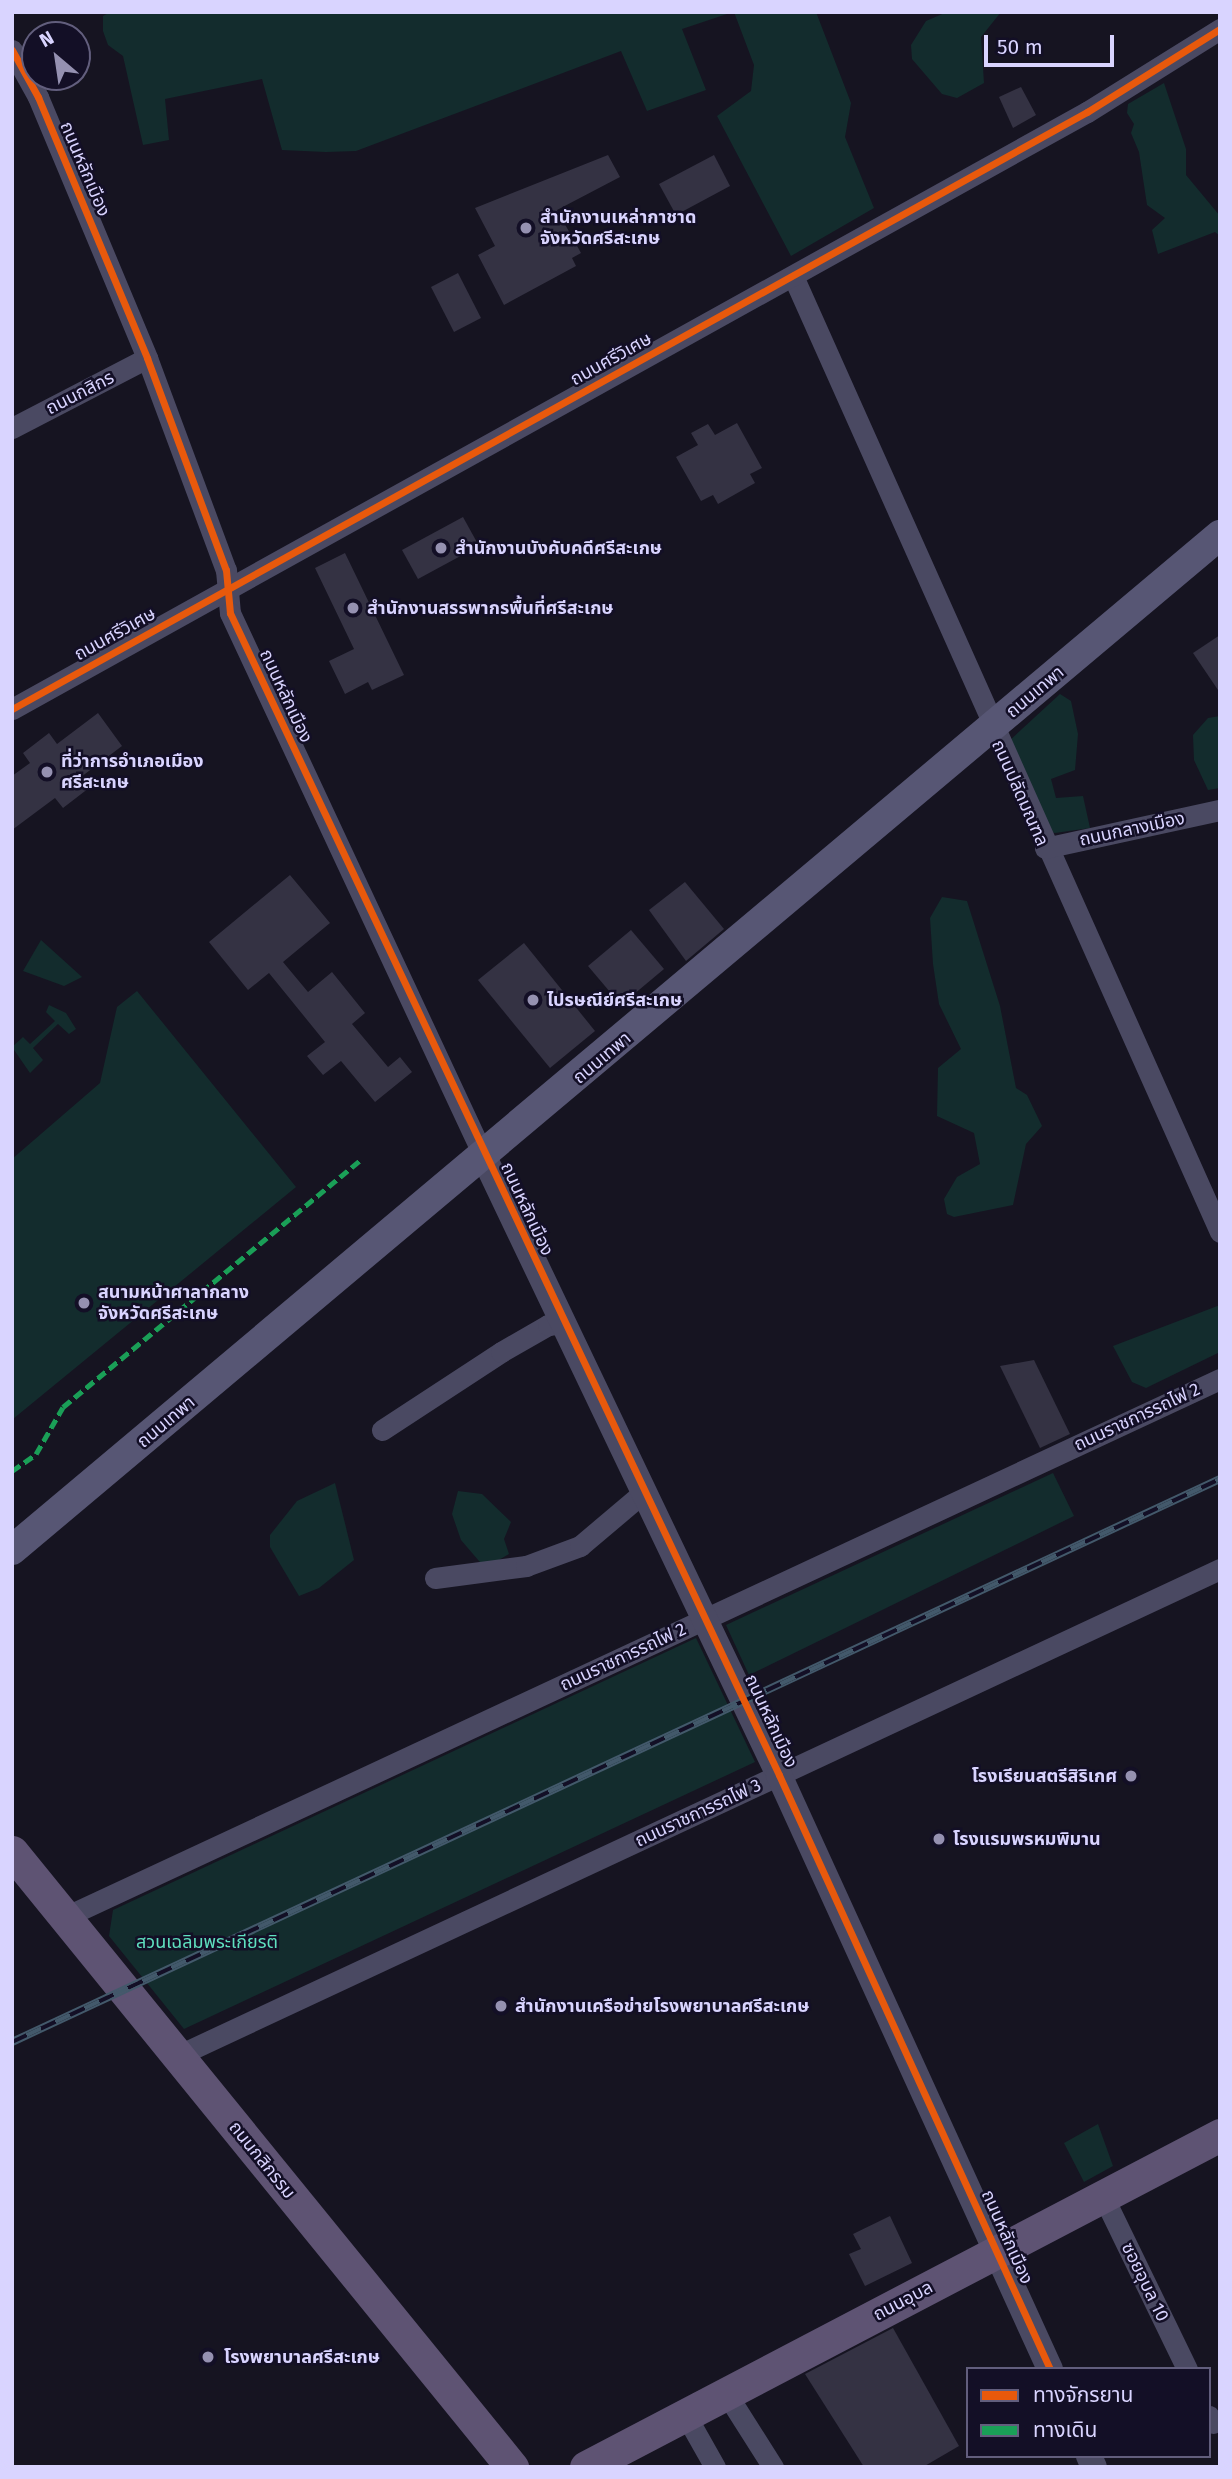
<!DOCTYPE html>
<html>
<head>
<meta charset="utf-8">
<style>
  body { margin:0 }
  #map { position:relative; width:1232px; height:2479px; overflow:hidden; background:#161421; font-family:"Fira Sans","Noto Sans Thai",sans-serif }
  div>[style] { position:absolute }
  [style*='--x'] { left:calc(var(--x)*1px); top:calc(var(--y)*1px); width:calc(var(--w)*1px); rotate:calc(var(--a)*1deg) }
  .green>* { inset:0; background:#132c2d }
  .building>* { inset:0; background:#343243 }
  .minor>* { height:21px; margin:-10.5px; padding:0 10.5px; transform-origin:10.5px; border-radius:10.5px; background:#4a4962 }
  .tertiary>* { height:26px; margin:-13px; padding:0 13px; transform-origin:13px; border-radius:13px; background:#4a4962 }
  .secondary>* { height:30px; margin:-15px; padding:0 15px; transform-origin:15px; border-radius:15px; background:#575674 }
  .primary>* { height:33px; margin:-16.5px; padding:0 16.5px; transform-origin:16.5px; border-radius:16.5px; background:#5e5373 }
  .rail>* { height:8px; margin-top:-4px; transform-origin:0; background:repeating-linear-gradient(90deg,#130f26 0 16px,#43596b 0 32px); box-sizing:border-box; border-block:2px solid #43596b }
  .quiet>* { height:5px; margin-top:-2.5px; transform-origin:0; background:repeating-linear-gradient(90deg,#1a9f57 0 10px,transparent 0 15px) }
  .cycleway>* { height:7px; margin:-3.5px; padding:0 3.5px; transform-origin:3.5px; border-radius:3.5px; background:#e8590c }
  .dots>* { width:19px; height:19px; translate:-50% -50%; box-sizing:border-box; border:4px solid #130f26; border-radius:50% }
  span { translate:-50% -50%; white-space:nowrap; text-align:center; line-height:1.15; -webkit-text-stroke:5px #130f26; paint-order:stroke }
  .street-label { font-size:18px; color:#d9d4ff }
  .poi-label { font-size:18px; color:#d9d4ff; font-weight:700 }
  .left { translate:0 -50%; text-align:left }
  .right { translate:-100% -50%; text-align:right }
  .park-label { font-size:18px; color:#5fe0c0 }
  .frame { position:absolute; inset:0; border:14px solid #d9d4ff; pointer-events:none }
  .legend { position:absolute; left:966px; top:2367px; width:245px; height:91px; box-sizing:border-box; background:#130f26; border:2px solid #625e7d; margin:0; padding:9px 12px; list-style:none; font-size:21px; color:#d9d4ff }
  .legend li { display:flex; align-items:center; gap:14px; height:35px }
  .legend b { width:35px; border:2px solid #625e7d }
  .north { position:absolute; left:21px; top:21px; width:70px; height:70px; box-sizing:border-box; background:#130f26; border:2px solid #625e7d; border-radius:50%; rotate:331deg; font-size:19px; font-weight:700; line-height:28px; text-align:center; color:#d9d4ff }
  .north::after { content:''; display:block; margin:auto; width:24px; height:32px; background:#9591b1; clip-path:polygon(50% 0,100% 100%,50% 72%,0 100%) }
  .scale { position:absolute; left:984px; top:35px; width:130px; height:32px; box-sizing:border-box; border:4px solid #d9d4ff; border-top:0; padding-left:9px; font-size:21px; line-height:24px; white-space:nowrap; color:#d9d4ff; -webkit-text-stroke:5px #130f26; paint-order:stroke }
</style>
</head>
<body>
<div id="map">
  <div class="green">
    <div style="clip-path:polygon(110px 12px,733px 12px,682px 29px,706px 90px,647px 111px,621px 51px,356px 151px,326px 152px,282px 150px,262px 79px,165px 99px,169px 140px,143px 145px,123px 56px,108px 45px,103px 31px,103px 16px)"></div>
    <div style="clip-path:polygon(734px 12px,816px 12px,851px 103px,845px 137px,874px 208px,791px 256px,717px 116px,751px 91px,754px 65px)"></div>
    <div style="clip-path:polygon(947px 12px,1001px 12px,981px 37px,984px 83px,957px 98px,942px 94px,912px 59px,911px 45px,926px 21px)"></div>
    <div style="clip-path:polygon(1164px 83px,1186px 149px,1186px 175px,1220px 216px,1220px 236px,1215px 232px,1158px 254px,1152px 230px,1165px 218px,1147px 205px,1139px 152px,1131px 133px,1134px 124px,1127px 113px,1128px 104px)"></div>
    <div style="clip-path:polygon(1060px 694px,1071px 701px,1078px 734px,1075px 770px,1051px 779px,1056px 798px,1083px 796px,1090px 828px,1055px 833px,1045px 830px,1008px 742px)"></div>
    <div style="clip-path:polygon(1220px 716px,1220px 788px,1208px 790px,1194px 760px,1193px 735px,1208px 718px)"></div>
    <div style="clip-path:polygon(942px 897px,967px 901px,1000px 1006px,1016px 1088px,1027px 1095px,1042px 1126px,1026px 1144px,1013px 1205px,954px 1217px,947px 1214px,944px 1199px,957px 1177px,980px 1164px,974px 1133px,937px 1116px,938px 1068px,961px 1049px,939px 1004px,933px 964px,930px 918px)"></div>
    <div style="clip-path:polygon(41px 940px,82px 977px,64px 986px,23px 971px)"></div>
    <div style="clip-path:polygon(137px 991px,296px 1187px,13px 1419px,12px 1159px,100px 1083px,117px 1007px)"></div>
    <div style="clip-path:polygon(49px 1005px,66px 1013px,76px 1029px,69px 1034px,58px 1024px,33px 1048px,43px 1060px,30px 1073px,12px 1047px,23px 1037px,30px 1044px,55px 1021px,46px 1012px)"></div>
    <div style="clip-path:polygon(1220px 1305px,1220px 1352px,1146px 1388px,1132px 1382px,1113px 1346px)"></div>
    <div style="clip-path:polygon(1053px 1473px,1074px 1516px,749px 1675px,726px 1625px)"></div>
    <div style="clip-path:polygon(335px 1483px,354px 1560px,319px 1588px,299px 1596px,270px 1547px,270px 1535px,297px 1501px)"></div>
    <div style="clip-path:polygon(458px 1491px,482px 1494px,511px 1522px,504px 1539px,509px 1554px,485px 1568px,461px 1540px,452px 1514px)"></div>
    <div style="clip-path:polygon(696px 1638px,755px 1762px,184px 2029px,109px 1936px,113px 1910px)"></div>
    <div style="clip-path:polygon(1098px 2124px,1113px 2166px,1084px 2182px,1064px 2143px)"></div>
  </div>
  <div class="building">
    <div style="clip-path:polygon(1021px 87px,1036px 115px,1013px 128px,999px 97px)"></div>
    <div style="clip-path:polygon(608px 155px,620px 177px,557px 210px,581px 253px,572px 258px,576px 266px,504px 305px,478px 255px,495px 246px,475px 208px)"></div>
    <div style="clip-path:polygon(714px 155px,730px 186px,676px 215px,659px 184px)"></div>
    <div style="clip-path:polygon(458px 273px,481px 318px,454px 332px,431px 287px)"></div>
    <div style="clip-path:polygon(737px 423px,762px 468px,750px 474px,755px 483px,718px 504px,713px 495px,701px 501px,676px 457px,698px 445px,691px 433px,708px 424px,715px 435px)"></div>
    <div style="clip-path:polygon(463px 517px,479px 546px,418px 579px,402px 550px)"></div>
    <div style="clip-path:polygon(345px 553px,404px 675px,372px 690px,368px 682px,345px 694px,329px 661px,354px 649px,315px 568px)"></div>
    <div style="clip-path:polygon(1220px 635px,1220px 693px,1193px 653px)"></div>
    <div style="clip-path:polygon(98px 713px,122px 746px,81px 777px,89px 788px,63px 808px,55px 798px,12px 830px,12px 776px,30px 763px,23px 753px,49px 733px,57px 744px)"></div>
    <div style="clip-path:polygon(290px 875px,330px 923px,283px 962px,308px 992px,332px 972px,365px 1013px,352px 1024px,388px 1067px,400px 1057px,412px 1072px,375px 1102px,341px 1061px,323px 1075px,307px 1056px,325px 1042px,269px 973px,248px 990px,209px 942px)"></div>
    <div style="clip-path:polygon(685px 882px,724px 929px,686px 961px,649px 910px)"></div>
    <div style="clip-path:polygon(631px 930px,664px 969px,621px 1005px,588px 966px)"></div>
    <div style="clip-path:polygon(524px 943px,595px 1031px,550px 1068px,478px 980px)"></div>
    <div style="clip-path:polygon(1034px 1360px,1070px 1434px,1040px 1448px,1000px 1366px)"></div>
    <div style="clip-path:polygon(890px 2216px,912px 2263px,865px 2286px,849px 2254px,861px 2249px,853px 2234px)"></div>
    <div style="clip-path:polygon(893px 2328px,959px 2446px,923px 2467px,864px 2467px,805px 2374px)"></div>
  </div>
  <div class="minor">
    <div style="--x:12;--y:50;--w:54;--a:61"></div>
    <div style="--x:38;--y:97;--w:283;--a:67.3"></div>
    <div style="--x:147;--y:358;--w:226;--a:69.6"></div>
    <div style="--x:226;--y:570;--w:43;--a:84.7"></div>
    <div style="--x:230;--y:613;--w:600;--a:64.97"></div>
    <div style="--x:793;--y:276;--w:1047;--a:65.93"></div>
    <div style="--x:12;--y:428;--w:152;--a:-27.4"></div>
    <div style="--x:12;--y:709;--w:1230;--a:-29.05"></div>
    <div style="--x:1087;--y:112;--w:157;--a:-32"></div>
    <div style="--x:1045;--y:848;--w:179;--a:-12.3"></div>
    <div style="--x:382;--y:1430;--w:142;--a:-33.2"></div>
    <div style="--x:501;--y:1352;--w:54;--a:-29.9"></div>
    <div style="--x:548;--y:1325;--w:16;--a:-7"></div>
    <div style="--x:435;--y:1578;--w:92;--a:-7.5"></div>
    <div style="--x:526;--y:1566;--w:58;--a:-20.3"></div>
    <div style="--x:580;--y:1546;--w:84;--a:-40.2"></div>
    <div style="--x:65;--y:1917;--w:1274;--a:-24.98"></div>
    <div style="--x:177;--y:2056;--w:1151;--a:-25.03"></div>
    <div style="--x:1103;--y:2196;--w:192;--a:64.1"></div>
    <div style="--x:726;--y:2393;--w:88;--a:57.6"></div>
    <div style="--x:685;--y:2414;--w:61;--a:60.5"></div>
    <div style="--x:1209;--y:2416;--w:8;--a:60"></div>
  </div>
  <div class="tertiary">
    <div style="--x:484;--y:1157;--w:685;--a:64.48"></div>
    <div style="--x:779;--y:1775;--w:653;--a:65.48"></div>
    <div style="--x:1089;--y:2456;--w:12;--a:66"></div>
  </div>
  <div class="secondary">
    <div style="--x:12;--y:1550;--w:1578;--a:-40.04"></div>
  </div>
  <div class="primary">
    <div style="--x:12;--y:1852;--w:793;--a:50.89"></div>
    <div style="--x:586;--y:2467;--w:716;--a:-27.64"></div>
  </div>
  <div class="rail">
    <div style="--x:12;--y:2042;--w:1333;--a:-24.99"></div>
  </div>
  <div class="quiet">
    <div style="--x:12;--y:1471;--w:29;--a:-35"></div>
    <div style="--x:36;--y:1454;--w:54;--a:-60.1"></div>
    <div style="--x:63;--y:1407;--w:386;--a:-39.7"></div>
  </div>
  <div class="cycleway">
    <div style="--x:12;--y:50;--w:54;--a:61"></div>
    <div style="--x:38;--y:97;--w:283;--a:67.3"></div>
    <div style="--x:147;--y:358;--w:226;--a:69.6"></div>
    <div style="--x:226;--y:570;--w:43;--a:84.7"></div>
    <div style="--x:230;--y:613;--w:1285;--a:64.71"></div>
    <div style="--x:779;--y:1775;--w:653;--a:65.48"></div>
    <div style="--x:12;--y:709;--w:1230;--a:-29.05"></div>
    <div style="--x:1087;--y:112;--w:157;--a:-32"></div>
  </div>
  <div class="dots">
    <div style="left:526px;top:228px;background:#9591b1"></div>
    <div style="left:441px;top:548px;background:#9591b1"></div>
    <div style="left:353px;top:608px;background:#9591b1"></div>
    <div style="left:47px;top:772px;background:#9591b1"></div>
    <div style="left:533px;top:1000px;background:#9591b1"></div>
    <div style="left:84px;top:1303px;background:#9591b1"></div>
    <div style="left:1131px;top:1776px;background:#9591b1"></div>
    <div style="left:939px;top:1839px;background:#9591b1"></div>
    <div style="left:501px;top:2006px;background:#9591b1"></div>
    <div style="left:208px;top:2357px;background:#9591b1"></div>
  </div>
  <div class="street-label">
    <span style="left:85px;top:169px;rotate:67deg">ถนนหลักเมือง</span>
    <span style="left:611px;top:359px;rotate:-29deg">ถนนศรีวิเศษ</span>
    <span style="left:80px;top:393px;rotate:-27deg">ถนนกสิกร</span>
    <span style="left:115px;top:634px;rotate:-29deg">ถนนศรีวิเศษ</span>
    <span style="left:1035px;top:692px;rotate:-40deg">ถนนเทพา</span>
    <span style="left:286px;top:696px;rotate:65deg">ถนนหลักเมือง</span>
    <span style="left:1020px;top:793px;rotate:66deg">ถนนปลัดมณฑล</span>
    <span style="left:1132px;top:829px;rotate:-12deg">ถนนกลางเมือง</span>
    <span style="left:602px;top:1058px;rotate:-40deg">ถนนเทพา</span>
    <span style="left:527px;top:1209px;rotate:65deg">ถนนหลักเมือง</span>
    <span style="left:1137px;top:1417px;rotate:-25deg">ถนนราชการรถไฟ 2</span>
    <span style="left:166px;top:1422px;rotate:-40deg">ถนนเทพา</span>
    <span style="left:623px;top:1657px;rotate:-25deg">ถนนราชการรถไฟ 2</span>
    <span style="left:771px;top:1721px;rotate:65deg">ถนนหลักเมือง</span>
    <span style="left:698px;top:1813px;rotate:-25deg">ถนนราชการรถไฟ 3</span>
    <span style="left:262px;top:2160px;rotate:51deg">ถนนกสิกรรม</span>
    <span style="left:1007px;top:2237px;rotate:66deg">ถนนหลักเมือง</span>
    <span style="left:1145px;top:2282px;rotate:64deg">ซอยอุบล 10</span>
    <span style="left:903px;top:2301px;rotate:-28deg">ถนนอุบล</span>
  </div>
  <div class="poi-label">
    <span class="left" style="left:540px;top:228px">สำนักงานเหล่ากาชาด<br>จังหวัดศรีสะเกษ</span>
    <span class="left" style="left:455px;top:548px">สำนักงานบังคับคดีศรีสะเกษ</span>
    <span class="left" style="left:367px;top:608px">สำนักงานสรรพากรพื้นที่ศรีสะเกษ</span>
    <span class="left" style="left:61px;top:772px">ที่ว่าการอำเภอเมือง<br>ศรีสะเกษ</span>
    <span class="left" style="left:547px;top:1000px">ไปรษณีย์ศรีสะเกษ</span>
    <span class="left" style="left:98px;top:1303px">สนามหน้าศาลากลาง<br>จังหวัดศรีสะเกษ</span>
    <span class="right" style="left:1117px;top:1776px">โรงเรียนสตรีสิริเกศ</span>
    <span class="left" style="left:953px;top:1839px">โรงแรมพรหมพิมาน</span>
    <span class="left" style="left:515px;top:2006px">สำนักงานเครือข่ายโรงพยาบาลศรีสะเกษ</span>
    <span class="left" style="left:224px;top:2357px">โรงพยาบาลศรีสะเกษ</span>
  </div>
  <div class="park-label">
    <span style="left:207px;top:1942px">สวนเฉลิมพระเกียรติ</span>
  </div>
  <div class="frame"></div>
  <ul class="legend">
  <li><b style="height:9px;background:#e8590c"></b>ทางจักรยาน</li>
  <li><b style="height:9px;background:#1a9f57"></b>ทางเดิน</li>
  </ul>
  <div class="north">N</div>
  <div class="scale">50 m</div>
</div>
</body>
</html>
